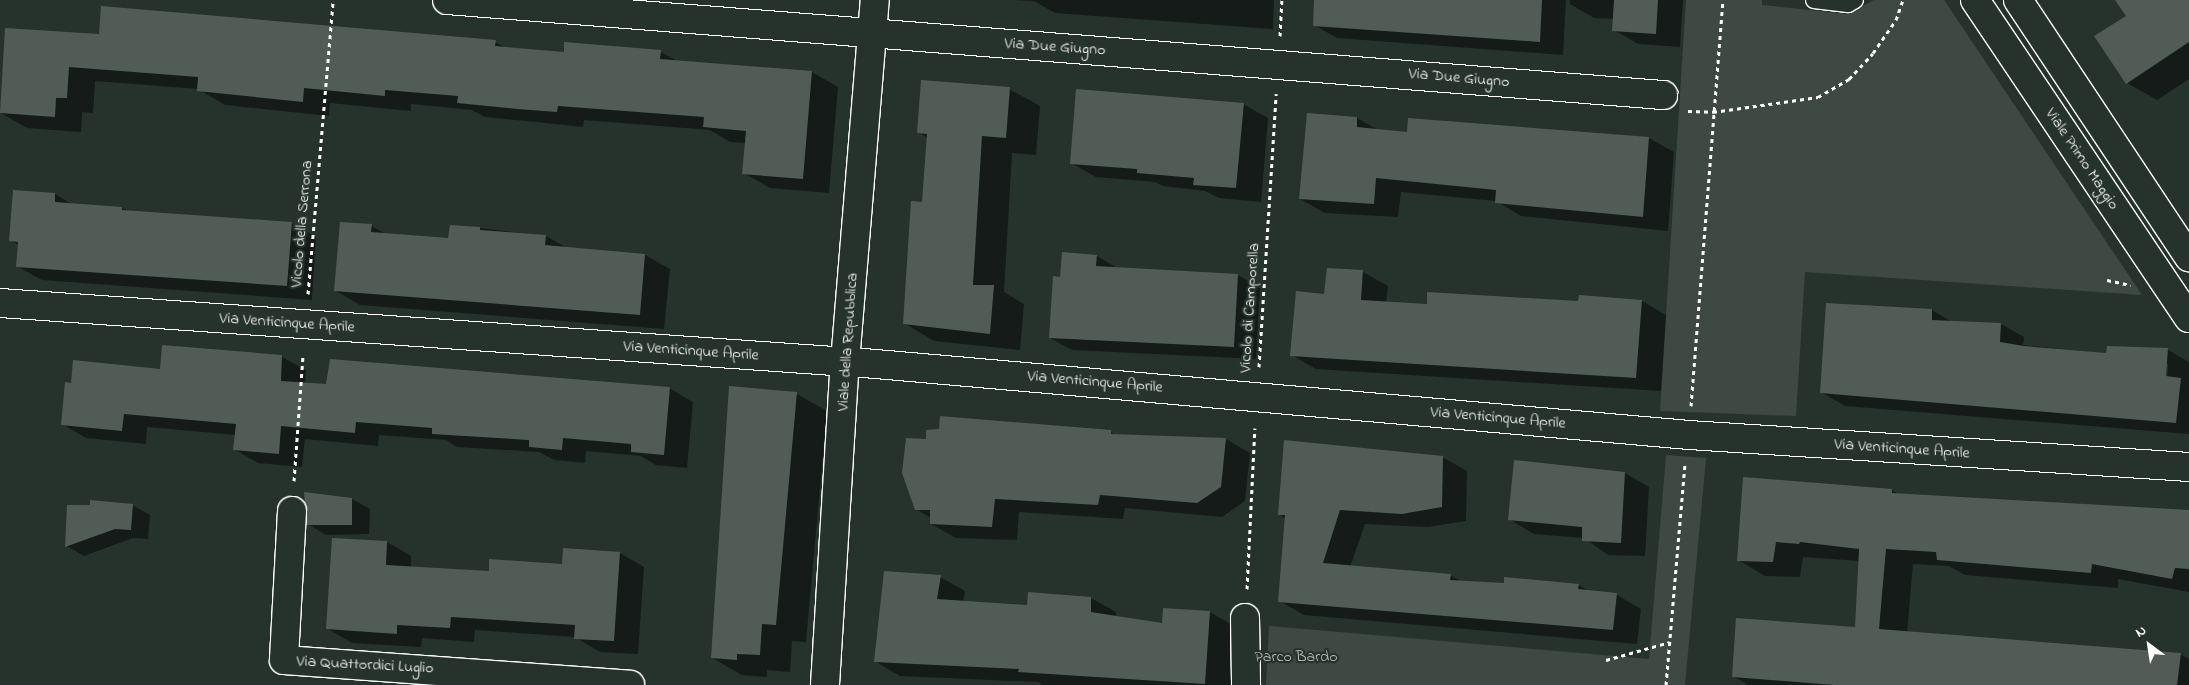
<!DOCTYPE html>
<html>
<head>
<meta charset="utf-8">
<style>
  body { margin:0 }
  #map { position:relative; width:2189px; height:685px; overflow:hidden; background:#26332d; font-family:"Indie Flower",sans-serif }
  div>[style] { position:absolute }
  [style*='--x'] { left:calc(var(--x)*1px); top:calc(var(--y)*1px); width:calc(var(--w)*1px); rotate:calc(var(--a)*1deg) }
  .green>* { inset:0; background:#3e4944 }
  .shadow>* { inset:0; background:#0007 }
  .building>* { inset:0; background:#515c57 }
  .path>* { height:3px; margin-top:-1.5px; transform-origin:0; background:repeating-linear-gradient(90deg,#fff 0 4px,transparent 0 8px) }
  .roads { filter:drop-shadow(1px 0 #fff) drop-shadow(-1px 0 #fff) drop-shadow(0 1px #fff) drop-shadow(0 -1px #fff) }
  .service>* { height:16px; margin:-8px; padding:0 8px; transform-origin:8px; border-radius:8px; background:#26332d }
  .minor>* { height:28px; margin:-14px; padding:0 14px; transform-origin:14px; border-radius:14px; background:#26332d }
  .secondary>* { height:28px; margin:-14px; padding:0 14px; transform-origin:14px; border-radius:14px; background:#26332d }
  span { translate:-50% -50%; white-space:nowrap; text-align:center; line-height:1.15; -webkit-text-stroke:4.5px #26332d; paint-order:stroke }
  .street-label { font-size:16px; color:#fff }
  .park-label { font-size:16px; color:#bbbfbe }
  .north { position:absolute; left:2124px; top:620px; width:50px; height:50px; -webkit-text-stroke:4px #26332d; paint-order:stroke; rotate:329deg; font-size:14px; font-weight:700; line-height:20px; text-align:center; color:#fff }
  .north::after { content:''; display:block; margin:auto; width:18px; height:22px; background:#fff; clip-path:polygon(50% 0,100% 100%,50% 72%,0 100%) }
</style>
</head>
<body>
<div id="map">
  <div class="green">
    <div style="clip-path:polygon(1686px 0,1762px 0,1762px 5px,1849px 14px,1874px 0,1944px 0,2142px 295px,1805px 272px,1796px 416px,1660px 411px)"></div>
    <div style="clip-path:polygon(1666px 455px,1706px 458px,1685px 685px,1266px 685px,1269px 626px,1649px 659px)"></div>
  </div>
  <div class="shadow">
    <div style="clip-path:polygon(1012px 0,1274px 0,1273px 29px,1055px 13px,1034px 1px)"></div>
    <div style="clip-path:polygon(1316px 0,1566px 0,1563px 55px,1337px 38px,1314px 25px)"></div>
    <div style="clip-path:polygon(1570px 0,1683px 0,1680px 47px,1638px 44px,1614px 30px,1614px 19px,1594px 18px,1570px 4px)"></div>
    <div style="clip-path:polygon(2117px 0,2189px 0,2189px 79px,2157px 100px,2127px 83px,2128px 16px)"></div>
    <div style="clip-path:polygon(100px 35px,495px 42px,507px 48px,565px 53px,661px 52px,677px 61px,812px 72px,838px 87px,829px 193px,770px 188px,744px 173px,746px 143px,730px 142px,710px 130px,584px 120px,583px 127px,545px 123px,485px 117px,472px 110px,411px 104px,411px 111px,330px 103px,329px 116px,225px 105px,198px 89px,95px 81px,93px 113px,82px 112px,81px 132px,27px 128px,1px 113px)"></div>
    <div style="clip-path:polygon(1009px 89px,1040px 106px,1036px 155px,1012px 153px,1004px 292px,1024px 304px,1020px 350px,934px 341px,904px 323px,923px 204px,928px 138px,918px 132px)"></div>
    <div style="clip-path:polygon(1243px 104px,1268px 118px,1261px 202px,1219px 198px,1205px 191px,1163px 186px,1155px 182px,1096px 177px,1071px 163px)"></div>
    <div style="clip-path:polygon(1357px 118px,1378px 130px,1408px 133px,1409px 120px,1649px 138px,1674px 152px,1668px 231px,1521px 216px,1496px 201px,1401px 192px,1398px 217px,1325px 213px,1300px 199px)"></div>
    <div style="clip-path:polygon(14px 192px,55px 194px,73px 205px,121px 208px,128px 211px,291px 223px,316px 237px,312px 300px,42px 280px,17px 266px,19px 245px,10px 240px)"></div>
    <div style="clip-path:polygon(371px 226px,386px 234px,449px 239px,480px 228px,546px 236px,567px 248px,645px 255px,670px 269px,664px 329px,360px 305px,336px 291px)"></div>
    <div style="clip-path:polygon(1097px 256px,1117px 268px,1238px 275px,1260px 288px,1256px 359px,1072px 350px,1050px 338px,1061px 278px)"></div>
    <div style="clip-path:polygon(1328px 269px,1363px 272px,1388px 286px,1386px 303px,1428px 305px,1642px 301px,1666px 315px,1661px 391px,1316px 369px,1292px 355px,1326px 295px)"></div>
    <div style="clip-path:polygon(evenodd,1932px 310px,1952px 322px,2001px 324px,2024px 337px,2023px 345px,2109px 354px,2168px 350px,2189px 362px,2189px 434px,1845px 406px,1821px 392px,1932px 310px,2166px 364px,2168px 364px,2167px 382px,2165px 382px,2166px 364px)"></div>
    <div style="clip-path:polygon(282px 357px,306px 370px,305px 384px,669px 388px,693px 402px,687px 468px,656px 465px,641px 456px,586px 451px,585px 463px,554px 460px,539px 452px,457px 447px,446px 440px,379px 435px,378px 446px,305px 439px,302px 467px,258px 463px,235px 450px,236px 435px,147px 427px,146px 444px,86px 438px,62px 424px,72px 384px)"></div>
    <div style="clip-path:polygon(797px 394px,827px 411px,806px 642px,792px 641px,790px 672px,767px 670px,767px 677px,742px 675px,712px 658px)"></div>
    <div style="clip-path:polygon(1110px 432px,1116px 435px,1226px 439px,1250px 453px,1245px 501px,1222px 517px,1125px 508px,1123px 519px,1019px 512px,1017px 540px,956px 538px,931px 524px,931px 518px,916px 509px,928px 440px)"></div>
    <div style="clip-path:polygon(1442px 457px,1467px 471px,1466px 521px,1428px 527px,1365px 524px,1350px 567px,1450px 575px,1462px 582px,1579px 585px,1590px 592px,1617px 595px,1641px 609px,1637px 644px,1304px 615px,1280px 601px,1286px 519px,1279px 514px)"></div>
    <div style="clip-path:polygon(1625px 473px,1649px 487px,1645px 556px,1608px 555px,1584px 538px,1534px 534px,1509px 519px)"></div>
    <div style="clip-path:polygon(1744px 479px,1892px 490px,1898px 494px,2189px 512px,2189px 592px,2118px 579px,2118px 588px,1965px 575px,1949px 566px,1913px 564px,1907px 633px,2180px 654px,2189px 659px,2189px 685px,1748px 685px,1733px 676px,1856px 629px,1860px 561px,1803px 557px,1800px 577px,1765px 576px,1738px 560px)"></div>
    <div style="clip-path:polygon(305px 493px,352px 499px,370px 509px,369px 534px,326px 535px,308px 524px)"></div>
    <div style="clip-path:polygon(132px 505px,150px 515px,148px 539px,133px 538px,84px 556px,67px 546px)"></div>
    <div style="clip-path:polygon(387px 542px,411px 556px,411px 567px,490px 572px,563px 566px,620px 553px,644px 567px,638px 654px,600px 652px,575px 637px,475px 630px,474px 642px,422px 638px,421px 647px,352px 643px,328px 629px)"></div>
    <div style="clip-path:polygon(940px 577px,965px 591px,963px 602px,1028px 607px,1029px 593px,1091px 598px,1116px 612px,1116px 617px,1164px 625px,1210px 612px,1234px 626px,1230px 685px,1043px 685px,1038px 682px,900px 676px,876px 662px)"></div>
  </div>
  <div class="building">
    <div style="clip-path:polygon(1314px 0,1542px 0,1540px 42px,1313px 26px)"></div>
    <div style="clip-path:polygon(1614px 0,1658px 0,1656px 34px,1612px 31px)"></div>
    <div style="clip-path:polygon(2115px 0,2189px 0,2189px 42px,2126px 84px,2094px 36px,2126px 16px)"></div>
    <div style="clip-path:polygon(101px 6px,496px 40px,495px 46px,564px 52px,564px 42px,661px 50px,660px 59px,812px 71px,803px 179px,742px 174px,746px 131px,703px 127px,704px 117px,558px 106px,557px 112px,517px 109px,457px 103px,458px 96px,385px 90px,385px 96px,304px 88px,303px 102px,197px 91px,198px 77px,69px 67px,67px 98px,56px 98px,55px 117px,0 113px,5px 28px,99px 34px)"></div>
    <div style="clip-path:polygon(921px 80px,1010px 87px,1006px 138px,982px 136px,973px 285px,994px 285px,990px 334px,903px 324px,911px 201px,922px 202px,927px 134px,917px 133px)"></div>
    <div style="clip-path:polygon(1076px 89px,1244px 103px,1236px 188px,1193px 185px,1194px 178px,1137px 173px,1137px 169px,1070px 164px)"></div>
    <div style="clip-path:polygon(1307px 113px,1357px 117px,1357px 127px,1407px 132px,1408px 118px,1649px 137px,1643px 217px,1495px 203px,1496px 190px,1376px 178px,1374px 204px,1299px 199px)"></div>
    <div style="clip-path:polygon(13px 190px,55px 193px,55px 202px,122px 207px,122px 210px,292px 222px,287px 286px,16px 267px,18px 242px,9px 241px)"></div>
    <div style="clip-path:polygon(340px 222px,372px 224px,371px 232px,448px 238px,450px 225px,480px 227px,480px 230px,546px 235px,545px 245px,645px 254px,640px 315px,334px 291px)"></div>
    <div style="clip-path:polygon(1062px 252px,1097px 255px,1096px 266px,1238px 274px,1234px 347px,1049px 338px,1053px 276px,1060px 277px)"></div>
    <div style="clip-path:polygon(1327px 268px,1363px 270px,1361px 300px,1427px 304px,1427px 292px,1578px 301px,1579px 295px,1642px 300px,1636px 378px,1290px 356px,1296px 291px,1324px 294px)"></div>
    <div style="clip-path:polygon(1826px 303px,1932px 309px,1932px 320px,2001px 323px,2000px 342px,2024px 346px,2106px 353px,2107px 346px,2168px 348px,2166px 376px,2181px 378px,2176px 423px,1820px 393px)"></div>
    <div style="clip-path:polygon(162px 345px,282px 355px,281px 381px,326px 384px,330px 359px,670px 387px,664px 455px,631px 452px,631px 444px,563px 438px,562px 450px,529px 447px,529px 440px,432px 434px,432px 428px,356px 422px,355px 433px,281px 426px,279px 454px,233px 450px,236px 424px,124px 414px,122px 431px,61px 425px,65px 382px,71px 383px,73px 360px,160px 369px)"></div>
    <div style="clip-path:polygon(729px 386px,797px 392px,776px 625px,762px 624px,760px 655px,737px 654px,737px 660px,711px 658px)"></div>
    <div style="clip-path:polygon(940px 416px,1111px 430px,1111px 434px,1226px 438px,1221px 487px,1197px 503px,1100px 495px,1098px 505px,995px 499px,992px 527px,930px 524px,930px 510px,915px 510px,902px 473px,906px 438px,926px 439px,926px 430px,939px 429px)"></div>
    <div style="clip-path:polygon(1284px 440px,1443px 456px,1442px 507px,1402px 514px,1340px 510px,1323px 563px,1451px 574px,1450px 580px,1504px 583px,1504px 577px,1579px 584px,1578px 589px,1617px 593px,1613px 630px,1278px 602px,1285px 515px,1278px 515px)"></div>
    <div style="clip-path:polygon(1514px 460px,1625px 472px,1621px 543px,1582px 541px,1582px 527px,1508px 520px)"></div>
    <div style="clip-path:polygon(1743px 477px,1892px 489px,1892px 493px,2189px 510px,2189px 569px,2175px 568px,2172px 579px,2092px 564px,2091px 573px,1937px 560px,1936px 552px,1886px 549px,1879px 629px,2181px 653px,2177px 685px,1834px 685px,1732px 677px,1736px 618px,1855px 627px,1859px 549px,1800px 542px,1799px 544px,1776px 542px,1773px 562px,1737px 561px)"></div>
    <div style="clip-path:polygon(304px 492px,352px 498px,352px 525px,307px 525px)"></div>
    <div style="clip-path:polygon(90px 500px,133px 504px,131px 530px,115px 529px,65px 547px,67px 505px,90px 505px)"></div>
    <div style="clip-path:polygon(332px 538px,387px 541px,386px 565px,489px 571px,489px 559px,562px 564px,563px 548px,620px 552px,614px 641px,574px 639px,575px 625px,451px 617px,450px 628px,397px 625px,397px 634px,326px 629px)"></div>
    <div style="clip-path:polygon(884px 571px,941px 575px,937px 599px,1027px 605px,1028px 592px,1091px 597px,1091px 612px,1162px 623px,1163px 608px,1210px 611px,1205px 684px,1018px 672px,1019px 669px,874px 662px)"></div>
  </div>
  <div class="path">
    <div style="--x:1280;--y:36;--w:36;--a:-87"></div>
    <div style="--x:1688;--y:111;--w:25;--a:2"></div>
    <div style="--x:1713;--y:112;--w:106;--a:-8.1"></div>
    <div style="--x:1818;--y:97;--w:36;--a:-30"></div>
    <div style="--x:1849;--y:79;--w:35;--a:-47"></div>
    <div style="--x:1873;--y:53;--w:40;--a:-55.1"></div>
    <div style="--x:1896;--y:20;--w:21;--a:-71"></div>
    <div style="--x:2107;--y:280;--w:24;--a:12"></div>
    <div style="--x:308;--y:294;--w:295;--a:-85.1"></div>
    <div style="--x:1259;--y:367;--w:274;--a:-86.4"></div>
    <div style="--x:1691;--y:406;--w:407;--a:-85.5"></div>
    <div style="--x:294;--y:481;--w:126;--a:-85.9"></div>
    <div style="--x:1247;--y:589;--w:161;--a:-87.2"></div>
    <div style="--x:1606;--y:660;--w:66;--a:-15.7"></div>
    <div style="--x:1666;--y:685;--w:222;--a:-85.1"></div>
  </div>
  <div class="roads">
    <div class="service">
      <div style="--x:1814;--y:0;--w:34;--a:7"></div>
      <div style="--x:1848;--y:4;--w:8;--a:-30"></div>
    </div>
    <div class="minor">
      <div style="--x:447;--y:0;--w:1220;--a:4.47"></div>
      <div style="--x:0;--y:303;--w:878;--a:3.98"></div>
      <div style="--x:876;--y:364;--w:816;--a:4.99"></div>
      <div style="--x:1689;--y:435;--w:501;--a:3.66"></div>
      <div style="--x:292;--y:511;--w:149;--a:93.1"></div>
      <div style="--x:284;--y:660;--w:347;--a:4.1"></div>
      <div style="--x:1245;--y:618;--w:67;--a:89.1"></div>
      <div style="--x:825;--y:685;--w:324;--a:-86.5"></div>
      <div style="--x:845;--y:362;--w:363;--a:-85.3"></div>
    </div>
    <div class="secondary">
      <div style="--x:1975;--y:0;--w:383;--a:56.1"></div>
      <div style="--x:2018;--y:0;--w:309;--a:56.4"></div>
    </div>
  </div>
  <div class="street-label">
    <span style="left:1055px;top:47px;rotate:4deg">Via Due Giugno</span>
    <span style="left:1459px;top:78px;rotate:5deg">Via Due Giugno</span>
    <span style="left:2082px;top:159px;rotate:56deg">Viale Primo Maggio</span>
    <span style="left:302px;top:224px;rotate:-85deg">Vicolo della Serrona</span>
    <span style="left:1250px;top:308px;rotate:-86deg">Vicolo di Camporella</span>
    <span style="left:287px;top:323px;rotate:4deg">Via Venticinque Aprile</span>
    <span style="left:848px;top:342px;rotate:-86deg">Viale della Repubblica</span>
    <span style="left:691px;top:351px;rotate:4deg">Via Venticinque Aprile</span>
    <span style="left:1095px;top:382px;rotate:5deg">Via Venticinque Aprile</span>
    <span style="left:1498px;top:418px;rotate:5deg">Via Venticinque Aprile</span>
    <span style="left:1902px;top:449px;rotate:4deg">Via Venticinque Aprile</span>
    <span style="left:365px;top:665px;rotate:3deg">Via Quattordici Luglio</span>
  </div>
  <div class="park-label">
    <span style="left:1296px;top:657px">Parco Bardo</span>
  </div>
  <div class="north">N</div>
</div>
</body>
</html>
